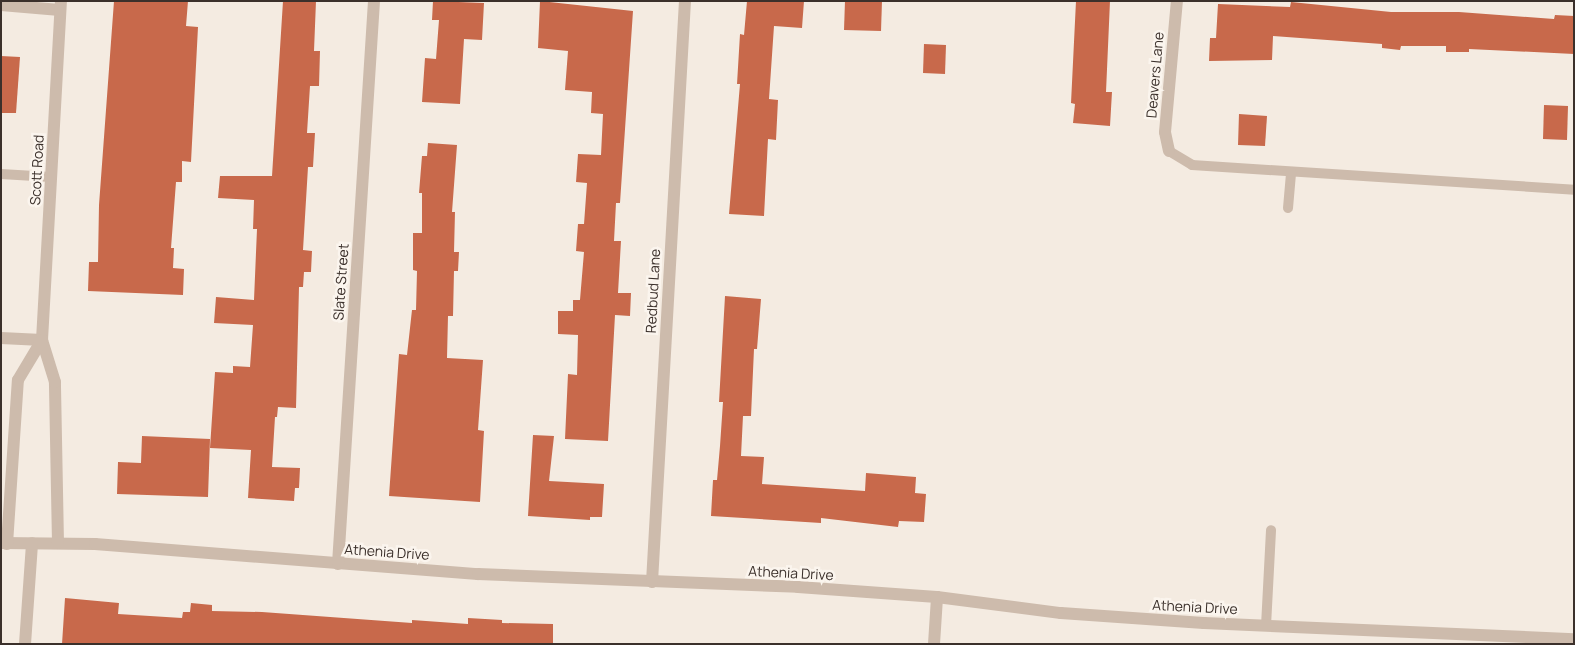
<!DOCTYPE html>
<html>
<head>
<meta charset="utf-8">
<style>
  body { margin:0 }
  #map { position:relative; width:1575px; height:645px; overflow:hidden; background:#f4ebe1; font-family:Manrope,sans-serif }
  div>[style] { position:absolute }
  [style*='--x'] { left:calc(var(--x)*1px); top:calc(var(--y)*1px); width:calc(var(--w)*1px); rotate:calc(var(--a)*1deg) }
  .building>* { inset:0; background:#c8694b }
  .service>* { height:10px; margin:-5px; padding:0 5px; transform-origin:5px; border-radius:5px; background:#cdbbac }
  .minor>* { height:12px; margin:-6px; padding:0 6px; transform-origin:6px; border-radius:6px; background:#cdbbac }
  span { translate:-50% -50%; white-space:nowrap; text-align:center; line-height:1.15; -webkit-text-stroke:5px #fbf5ee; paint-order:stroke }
  .street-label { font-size:14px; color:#3b302b }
  .frame { position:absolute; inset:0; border:2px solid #3b302b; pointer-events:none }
</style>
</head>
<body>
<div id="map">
  <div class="building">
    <div style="clip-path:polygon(114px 1px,188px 1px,186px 26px,198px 27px,191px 162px,182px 161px,182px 182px,176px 182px,171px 248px,174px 248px,173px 268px,184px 269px,183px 295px,88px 291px,89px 262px,98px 262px,99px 205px)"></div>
    <div style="clip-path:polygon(283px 1px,316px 1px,314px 51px,320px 51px,319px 86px,310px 86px,307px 133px,315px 133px,313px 167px,308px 167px,303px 250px,312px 251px,311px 272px,304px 272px,303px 287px,299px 287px,296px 408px,278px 407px,277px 417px,275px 417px,272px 467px,300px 468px,299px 488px,295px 488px,294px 501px,248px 498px,251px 450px,210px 448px,215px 372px,233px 373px,233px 366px,250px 367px,253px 325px,214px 323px,216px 297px,254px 300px,257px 229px,253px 229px,254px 200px,218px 198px,220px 176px,272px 176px)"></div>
    <div style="clip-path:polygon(433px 1px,484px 3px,482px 40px,464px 39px,460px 104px,422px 102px,425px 58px,436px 59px,439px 20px,432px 20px)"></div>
    <div style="clip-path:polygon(540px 1px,633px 11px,620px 203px,616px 203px,614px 241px,621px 241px,618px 293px,631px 293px,630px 316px,615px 315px,608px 441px,565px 439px,568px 374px,577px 375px,578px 335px,558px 334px,558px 311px,573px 311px,573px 300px,580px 300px,584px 252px,576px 251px,578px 224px,584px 224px,587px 183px,576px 182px,578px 154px,601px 155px,603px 114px,591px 113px,592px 92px,565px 90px,568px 51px,538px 48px)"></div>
    <div style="clip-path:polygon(747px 1px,804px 1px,802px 28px,774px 26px,769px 99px,778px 100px,776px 140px,768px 139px,764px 216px,729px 214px,740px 84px,737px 84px,740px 34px,744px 35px)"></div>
    <div style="clip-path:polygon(845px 1px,882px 1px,881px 31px,844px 30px)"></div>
    <div style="clip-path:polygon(1076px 1px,1110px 1px,1106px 92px,1112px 92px,1110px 126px,1073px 123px,1075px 104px,1071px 103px)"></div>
    <div style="clip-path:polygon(1291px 2px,1391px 12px,1459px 12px,1554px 19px,1555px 15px,1574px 16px,1574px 54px,1469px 49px,1469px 52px,1446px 52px,1446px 46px,1401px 46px,1400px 50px,1382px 48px,1382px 44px,1273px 36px,1272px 60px,1209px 61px,1210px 38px,1216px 38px,1218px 4px,1290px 7px)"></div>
    <div style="clip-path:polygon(924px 44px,946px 45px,945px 74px,923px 73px)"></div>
    <div style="clip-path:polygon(1px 56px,20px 57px,16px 113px,1px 113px)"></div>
    <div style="clip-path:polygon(1544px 105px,1568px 106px,1567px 140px,1543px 139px)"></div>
    <div style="clip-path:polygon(1239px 114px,1267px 116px,1265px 146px,1238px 145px)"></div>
    <div style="clip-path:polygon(428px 143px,457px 145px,452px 212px,455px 212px,454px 252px,459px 252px,458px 271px,454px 271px,453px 316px,448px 316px,447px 358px,483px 360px,478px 430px,484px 431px,480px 502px,389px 496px,399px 354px,407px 355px,412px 310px,416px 310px,417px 271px,413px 270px,413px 233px,422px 233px,422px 193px,419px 193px,422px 156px,427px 156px)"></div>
    <div style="clip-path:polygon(725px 296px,761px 299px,757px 349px,754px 349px,751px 416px,743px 416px,741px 456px,764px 457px,762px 484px,865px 491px,866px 473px,916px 477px,915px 493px,926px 494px,924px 522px,899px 521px,898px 527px,821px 518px,821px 523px,711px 516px,713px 480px,717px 480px,720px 446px,723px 402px,719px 402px)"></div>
    <div style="clip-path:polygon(533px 435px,554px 436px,549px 481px,604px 484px,602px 517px,590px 517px,590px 520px,528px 516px)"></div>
    <div style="clip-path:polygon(142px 436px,210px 439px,208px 497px,117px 494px,118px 462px,141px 463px)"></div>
    <div style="clip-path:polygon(65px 598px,119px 603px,118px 614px,182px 618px,183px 612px,190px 612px,191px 603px,212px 605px,212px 611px,262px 612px,412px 623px,412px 620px,468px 624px,468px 618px,502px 620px,502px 623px,553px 624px,553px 644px,62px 644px)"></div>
  </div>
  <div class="service">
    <div style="--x:1169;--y:151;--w:27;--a:31"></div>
    <div style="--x:1192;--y:165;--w:383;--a:3.7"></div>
    <div style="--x:1;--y:174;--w:50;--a:3.4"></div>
    <div style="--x:1288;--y:208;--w:36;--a:-85"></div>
    <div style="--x:1266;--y:626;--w:96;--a:-87"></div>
  </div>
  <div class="minor">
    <div style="--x:1;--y:5;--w:59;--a:4.8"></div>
    <div style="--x:1169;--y:151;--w:19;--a:-102"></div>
    <div style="--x:1165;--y:132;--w:132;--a:-84.8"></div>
    <div style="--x:1;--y:338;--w:41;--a:2.8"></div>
    <div style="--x:1;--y:543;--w:94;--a:0.6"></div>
    <div style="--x:95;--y:544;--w:384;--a:4.5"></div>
    <div style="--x:478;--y:574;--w:320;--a:2.3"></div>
    <div style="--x:798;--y:587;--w:139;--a:4.1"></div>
    <div style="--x:937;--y:597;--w:125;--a:7.4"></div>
    <div style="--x:1061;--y:613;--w:143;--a:4"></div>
    <div style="--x:1204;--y:623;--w:370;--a:2.5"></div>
    <div style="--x:58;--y:543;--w:161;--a:-91.1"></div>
    <div style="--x:55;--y:382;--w:44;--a:-107.2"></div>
    <div style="--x:42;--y:340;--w:340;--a:-86.8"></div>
    <div style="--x:7;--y:544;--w:164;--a:-86.2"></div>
    <div style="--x:18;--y:380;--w:47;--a:-59"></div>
    <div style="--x:338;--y:564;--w:564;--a:-86.34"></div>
    <div style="--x:652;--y:582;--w:582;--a:-86.75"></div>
    <div style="--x:25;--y:644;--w:101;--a:-86"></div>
    <div style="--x:934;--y:644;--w:47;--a:-86.3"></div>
  </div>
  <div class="street-label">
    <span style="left:1155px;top:75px;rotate:-85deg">Deavers Lane</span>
    <span style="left:37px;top:170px;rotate:-87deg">Scott Road</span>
    <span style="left:341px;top:282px;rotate:-86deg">Slate Street</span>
    <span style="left:653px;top:291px;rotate:-87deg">Redbud Lane</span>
    <span style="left:387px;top:552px;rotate:4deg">Athenia Drive</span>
    <span style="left:791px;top:573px;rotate:3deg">Athenia Drive</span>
    <span style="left:1195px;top:607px;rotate:3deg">Athenia Drive</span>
  </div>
  <div class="frame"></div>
</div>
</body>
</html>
